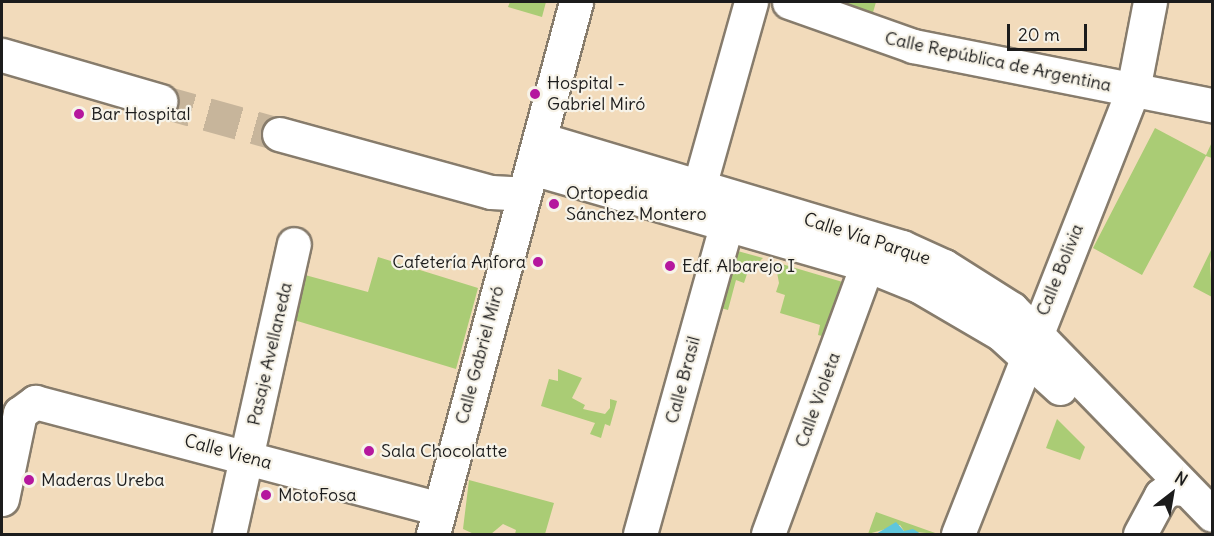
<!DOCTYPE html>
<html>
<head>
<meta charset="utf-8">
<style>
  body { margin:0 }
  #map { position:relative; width:1214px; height:536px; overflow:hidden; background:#f2dbbb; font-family:Delius,sans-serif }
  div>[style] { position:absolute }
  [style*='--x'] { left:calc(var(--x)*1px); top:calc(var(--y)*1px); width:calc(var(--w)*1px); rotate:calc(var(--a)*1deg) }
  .green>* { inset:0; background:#aacc75 }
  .water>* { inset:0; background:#5fc6dc }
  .minor-tunnel>* { height:33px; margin-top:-16.5px; transform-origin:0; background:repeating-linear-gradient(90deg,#c7b59b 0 33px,transparent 0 49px) }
  .roads { filter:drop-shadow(2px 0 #877c6c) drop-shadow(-2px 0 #877c6c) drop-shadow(0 2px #877c6c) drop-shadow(0 -2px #877c6c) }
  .minor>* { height:33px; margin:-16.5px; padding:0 16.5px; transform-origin:16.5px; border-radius:16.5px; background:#fff }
  .dots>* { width:16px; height:16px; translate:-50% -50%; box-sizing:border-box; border:3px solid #f7f3e8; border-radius:50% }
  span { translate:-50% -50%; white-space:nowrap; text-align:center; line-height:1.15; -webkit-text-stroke:4.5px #f7f3e8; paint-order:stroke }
  .street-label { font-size:18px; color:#1c1c1c }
  .poi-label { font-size:18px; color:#1c1c1c }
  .left { translate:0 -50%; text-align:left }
  .right { translate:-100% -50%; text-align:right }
  .frame { position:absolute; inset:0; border:3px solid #1c1c1c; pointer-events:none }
  .north { position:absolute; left:1142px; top:464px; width:60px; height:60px; -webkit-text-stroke:4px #f7f3e8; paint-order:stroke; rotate:31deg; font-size:16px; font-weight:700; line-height:24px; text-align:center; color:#1c1c1c }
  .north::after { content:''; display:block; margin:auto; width:21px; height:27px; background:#1c1c1c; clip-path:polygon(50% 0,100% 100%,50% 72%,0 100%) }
  .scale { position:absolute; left:1007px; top:24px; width:80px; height:27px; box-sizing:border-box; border:3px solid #1c1c1c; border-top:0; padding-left:8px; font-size:18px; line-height:21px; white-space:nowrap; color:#1c1c1c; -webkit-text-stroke:4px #f7f3e8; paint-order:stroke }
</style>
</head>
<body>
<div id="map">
  <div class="green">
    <div style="clip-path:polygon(510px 2px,546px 2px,542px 17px,508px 7px)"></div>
    <div style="clip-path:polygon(813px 2px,876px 2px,870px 23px)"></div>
    <div style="clip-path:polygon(1155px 128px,1206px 155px,1212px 142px,1212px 158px,1206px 156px,1142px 275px,1093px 248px)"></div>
    <div style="clip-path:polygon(1212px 248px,1210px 264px,1212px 297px,1193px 287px)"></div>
    <div style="clip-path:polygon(734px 250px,763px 258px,747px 274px,744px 283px,736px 280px,728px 310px,717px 307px)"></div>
    <div style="clip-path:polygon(378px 257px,478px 288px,456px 369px,294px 320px,305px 275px,368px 292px)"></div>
    <div style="clip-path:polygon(775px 262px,846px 283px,826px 337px,818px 335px,820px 325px,780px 313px,785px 295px,776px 292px,779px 283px)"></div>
    <div style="clip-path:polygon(558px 369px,582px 378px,572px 398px,585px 405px,583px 409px,605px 414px,610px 408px,610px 399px,617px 401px,610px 426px,605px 424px,601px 438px,590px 434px,595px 423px,541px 406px,549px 379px,558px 381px)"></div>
    <div style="clip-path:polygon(1057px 419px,1085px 447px,1080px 460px,1046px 448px)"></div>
    <div style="clip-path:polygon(469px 480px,554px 503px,545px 534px,515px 534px,516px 530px,503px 524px,491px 534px,474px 534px,463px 529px)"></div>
    <div style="clip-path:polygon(876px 512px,938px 534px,904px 531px,900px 525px,868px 534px)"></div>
  </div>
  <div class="water">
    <div style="clip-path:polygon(896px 522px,904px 531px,913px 529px,921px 534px,876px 534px)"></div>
  </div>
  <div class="minor-tunnel">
    <div style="--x:160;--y:101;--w:123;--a:15.5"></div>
  </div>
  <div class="roads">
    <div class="minor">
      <div style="--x:789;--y:2;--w:132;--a:19.5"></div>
      <div style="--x:913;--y:46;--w:305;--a:11.2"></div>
      <div style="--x:2;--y:55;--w:165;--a:16.2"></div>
      <div style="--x:279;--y:134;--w:220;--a:15.3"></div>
      <div style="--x:491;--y:192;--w:33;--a:3"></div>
      <div style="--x:540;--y:139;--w:378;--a:16.6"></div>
      <div style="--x:902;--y:247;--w:46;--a:24.3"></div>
      <div style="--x:944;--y:266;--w:80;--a:32.3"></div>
      <div style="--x:1012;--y:309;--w:287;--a:45.8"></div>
      <div style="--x:532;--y:168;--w:349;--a:16.1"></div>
      <div style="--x:867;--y:265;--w:56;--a:22"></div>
      <div style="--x:919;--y:286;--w:95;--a:30.3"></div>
      <div style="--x:1001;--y:334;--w:80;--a:42.5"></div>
      <div style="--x:699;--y:187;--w:192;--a:-74.3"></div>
      <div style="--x:2;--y:499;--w:88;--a:-78.2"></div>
      <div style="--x:20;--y:413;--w:19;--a:-36"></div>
      <div style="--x:35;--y:402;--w:418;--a:14.8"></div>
      <div style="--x:229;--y:534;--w:297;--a:-77.4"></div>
      <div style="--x:433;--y:534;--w:551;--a:-74.95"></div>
      <div style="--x:640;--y:534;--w:321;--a:-74.4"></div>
      <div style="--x:768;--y:534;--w:287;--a:-69.8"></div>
      <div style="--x:958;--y:534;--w:477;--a:-68.5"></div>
      <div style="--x:1133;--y:90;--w:90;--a:-79.1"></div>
      <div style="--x:1140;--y:534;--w:44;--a:-61.7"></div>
      <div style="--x:1161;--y:495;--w:12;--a:-35"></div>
      <div style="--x:1171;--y:488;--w:14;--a:4"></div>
    </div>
  </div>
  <div class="dots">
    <div style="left:535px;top:94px;background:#b5179e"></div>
    <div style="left:79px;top:114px;background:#b5179e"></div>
    <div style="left:554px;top:204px;background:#b5179e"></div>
    <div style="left:538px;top:262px;background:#b5179e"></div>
    <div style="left:670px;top:266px;background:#b5179e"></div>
    <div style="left:369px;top:451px;background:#b5179e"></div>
    <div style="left:29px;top:480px;background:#b5179e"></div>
    <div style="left:266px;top:495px;background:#b5179e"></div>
  </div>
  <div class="street-label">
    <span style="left:998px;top:62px;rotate:12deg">Calle República de Argentina</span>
    <span style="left:867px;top:239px;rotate:18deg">Calle Vía Parque</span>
    <span style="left:1060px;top:270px;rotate:-68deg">Calle Bolivia</span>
    <span style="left:270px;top:354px;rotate:-77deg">Pasaje Avellaneda</span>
    <span style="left:480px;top:355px;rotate:-75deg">Calle Gabriel Miró</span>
    <span style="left:683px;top:380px;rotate:-75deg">Calle Brasil</span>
    <span style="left:818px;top:400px;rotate:-70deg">Calle Violeta</span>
    <span style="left:228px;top:452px;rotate:15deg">Calle Viena</span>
  </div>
  <div class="poi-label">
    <span class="left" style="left:547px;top:94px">Hospital -<br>Gabriel Miró</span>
    <span class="left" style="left:91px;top:114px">Bar Hospital</span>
    <span class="left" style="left:566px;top:204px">Ortopedia<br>Sánchez Montero</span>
    <span class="right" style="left:526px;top:262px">Cafetería Anfora</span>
    <span class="left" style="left:682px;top:266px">Edf. Albarejo I</span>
    <span class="left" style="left:381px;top:451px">Sala Chocolatte</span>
    <span class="left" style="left:41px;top:480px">Maderas Ureba</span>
    <span class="left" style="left:278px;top:495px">MotoFosa</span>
  </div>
  <div class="frame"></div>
  <div class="north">N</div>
  <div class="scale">20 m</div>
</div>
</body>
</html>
